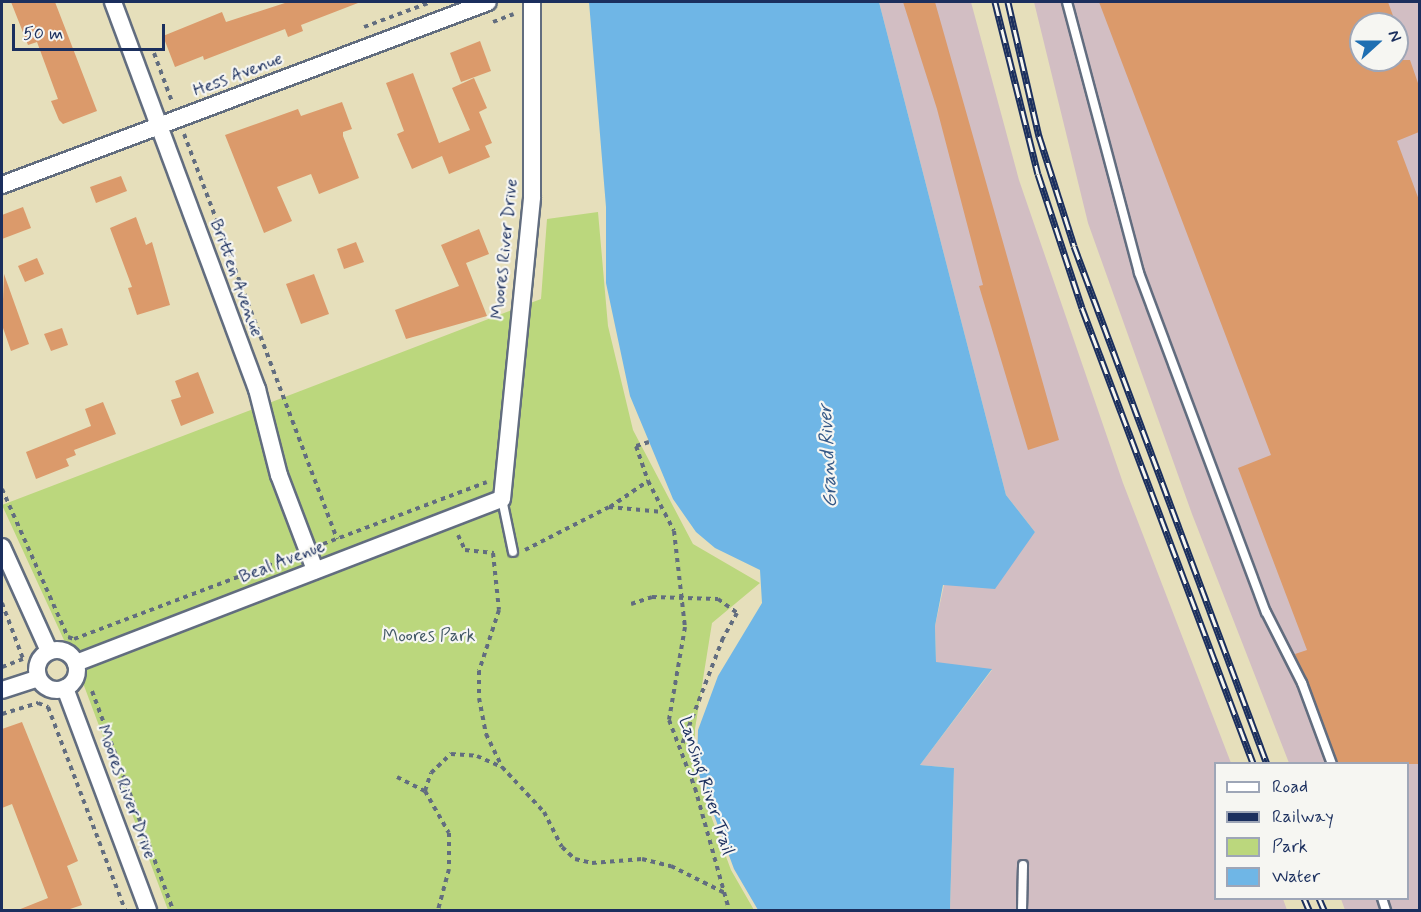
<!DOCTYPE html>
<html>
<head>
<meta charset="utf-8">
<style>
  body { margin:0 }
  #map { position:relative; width:1421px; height:912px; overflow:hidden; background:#e6dfbb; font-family:Mynerve,sans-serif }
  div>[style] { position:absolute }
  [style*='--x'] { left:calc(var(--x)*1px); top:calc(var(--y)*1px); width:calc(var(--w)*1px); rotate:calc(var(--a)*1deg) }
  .industrial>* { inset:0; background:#d2bec3 }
  .green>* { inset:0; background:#bbd77d }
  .water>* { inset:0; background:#6fb6e6 }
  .building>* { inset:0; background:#db9a6b }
  .path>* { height:4px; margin-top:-2px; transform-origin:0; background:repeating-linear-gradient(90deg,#626d7f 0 4.5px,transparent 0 9px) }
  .roads { filter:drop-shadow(2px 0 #626d7f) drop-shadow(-2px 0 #626d7f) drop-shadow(0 2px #626d7f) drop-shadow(0 -2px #626d7f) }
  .lane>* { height:8px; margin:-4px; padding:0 4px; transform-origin:4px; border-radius:4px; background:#fff }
  .street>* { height:16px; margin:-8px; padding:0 8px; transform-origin:8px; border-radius:8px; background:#fff }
  .street>.ring { margin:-8px; padding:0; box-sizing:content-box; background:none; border:16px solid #fff; border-radius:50% }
  .rail>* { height:7px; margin-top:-3.5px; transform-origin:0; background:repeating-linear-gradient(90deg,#f6f6f2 0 14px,#1b2f5e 0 28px); box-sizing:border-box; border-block:2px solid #1b2f5e }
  span { translate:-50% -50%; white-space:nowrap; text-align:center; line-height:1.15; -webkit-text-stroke:4.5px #f6f6f2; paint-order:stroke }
  .street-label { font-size:18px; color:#1b2f5e }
  .park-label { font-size:18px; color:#435966 }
  .water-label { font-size:20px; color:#345887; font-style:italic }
  .frame { position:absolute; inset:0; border:3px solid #1b2f5e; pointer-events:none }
  .legend { position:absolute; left:1214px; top:762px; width:195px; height:138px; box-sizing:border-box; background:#f6f6f2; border:2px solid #9ea6b7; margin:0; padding:8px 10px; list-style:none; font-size:18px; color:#1b2f5e }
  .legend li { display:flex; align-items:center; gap:12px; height:30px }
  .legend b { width:30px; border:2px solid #9ea6b7 }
  .north { position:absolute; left:1349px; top:12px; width:60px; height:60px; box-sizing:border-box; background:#f6f6f2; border:2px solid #9ea6b7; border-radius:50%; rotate:69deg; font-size:16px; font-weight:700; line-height:24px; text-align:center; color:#1b2f5e }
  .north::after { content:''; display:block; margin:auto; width:21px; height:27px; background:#1f6fb2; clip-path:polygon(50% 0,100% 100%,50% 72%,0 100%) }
  .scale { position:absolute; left:12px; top:24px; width:153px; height:27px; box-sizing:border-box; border:3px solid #1b2f5e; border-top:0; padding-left:8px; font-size:18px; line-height:21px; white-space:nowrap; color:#1b2f5e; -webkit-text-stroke:4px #f6f6f2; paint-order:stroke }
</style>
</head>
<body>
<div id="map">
  <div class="industrial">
    <div style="clip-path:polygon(879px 2px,971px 2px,1019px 180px,1123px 483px,1231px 763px,1216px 764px,1216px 898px,1283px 899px,1287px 910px,950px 910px,954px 768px,920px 765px,992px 670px,936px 663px,935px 626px,944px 585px,1035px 532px,1006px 495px)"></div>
    <div style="clip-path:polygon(evenodd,1034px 2px,1419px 2px,1419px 910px,1345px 910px,1341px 899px,1408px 898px,1408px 764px,1289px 763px,1192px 514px,1088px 223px,1034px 2px,1361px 24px,1397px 24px,1397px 60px,1361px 60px,1361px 24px)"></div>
  </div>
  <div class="green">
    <div style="clip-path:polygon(598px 212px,608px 326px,633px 430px,693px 544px,760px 583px,712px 623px,695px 729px,694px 770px,731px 870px,754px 910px,168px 910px,80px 675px,2px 505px,541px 299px,547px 219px)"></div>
  </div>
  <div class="water">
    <div style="clip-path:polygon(589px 2px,879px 2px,1006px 495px,1035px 532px,995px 589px,943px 585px,935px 626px,936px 662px,992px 669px,920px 765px,954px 768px,950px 910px,758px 910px,734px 869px,697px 769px,698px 730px,718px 676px,762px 603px,760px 570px,715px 548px,696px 532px,673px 499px,630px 396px,606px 283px,606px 207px)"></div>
  </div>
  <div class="building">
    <div style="clip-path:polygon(11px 2px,55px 2px,97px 111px,63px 124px,59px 120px,51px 101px,58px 99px,37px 42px,28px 45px)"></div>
    <div style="clip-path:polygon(288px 2px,358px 3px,301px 25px,303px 31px,288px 37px,285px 29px,204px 60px,203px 56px,175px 67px,163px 36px,222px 12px,226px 22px)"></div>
    <div style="clip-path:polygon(903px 2px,935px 2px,1059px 440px,1028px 450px,979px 286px,983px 285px,937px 109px)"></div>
    <div style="clip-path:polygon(1099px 2px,1388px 2px,1396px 24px,1361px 24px,1361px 60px,1410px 60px,1419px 86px,1419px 132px,1397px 141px,1419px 200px,1419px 764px,1338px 764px,1295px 654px,1307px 650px,1238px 468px,1271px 455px)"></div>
    <div style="clip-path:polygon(480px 41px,491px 71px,461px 82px,450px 53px)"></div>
    <div style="clip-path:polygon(413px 73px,439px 143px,470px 130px,452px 88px,474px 78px,487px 108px,479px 112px,492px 143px,485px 146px,490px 157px,449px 174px,442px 156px,412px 169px,397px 134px,404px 131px,386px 83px)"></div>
    <div style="clip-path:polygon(342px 102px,352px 129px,343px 132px,343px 136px,359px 178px,319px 194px,311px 174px,277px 187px,292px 221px,264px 233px,225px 135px,298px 109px,301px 116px)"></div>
    <div style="clip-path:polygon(121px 176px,127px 191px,96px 203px,90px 187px)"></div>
    <div style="clip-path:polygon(23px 207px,31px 228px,2px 239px,2px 215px)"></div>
    <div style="clip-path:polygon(136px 217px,146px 245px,152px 242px,170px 305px,137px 315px,128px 288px,132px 287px,110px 228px)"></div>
    <div style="clip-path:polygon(479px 229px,489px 254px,466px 263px,487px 316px,406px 339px,395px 310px,459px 286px,441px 245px)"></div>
    <div style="clip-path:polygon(356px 242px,364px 262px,344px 269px,337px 249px)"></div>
    <div style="clip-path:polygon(37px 258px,44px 274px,25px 282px,18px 266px)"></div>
    <div style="clip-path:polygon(4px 274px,29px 344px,11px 351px,2px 325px)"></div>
    <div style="clip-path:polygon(314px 274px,329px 314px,301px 324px,286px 284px)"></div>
    <div style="clip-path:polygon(62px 328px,68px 345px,51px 351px,44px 334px)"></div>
    <div style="clip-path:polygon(198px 372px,214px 413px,181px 426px,171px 400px,181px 397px,175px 381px)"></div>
    <div style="clip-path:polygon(103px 402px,116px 434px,74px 450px,76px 455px,66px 459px,69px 466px,36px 479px,26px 452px,91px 426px,85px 409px)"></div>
    <div style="clip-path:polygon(22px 722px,78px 861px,67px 866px,82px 905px,67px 910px,18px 910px,48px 898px,12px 804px,2px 808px,2px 729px)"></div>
  </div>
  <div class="path">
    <div style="--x:493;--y:22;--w:22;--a:-21"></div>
    <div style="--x:364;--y:27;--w:72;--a:-20.5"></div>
    <div style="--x:154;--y:53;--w:52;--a:69.8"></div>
    <div style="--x:184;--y:134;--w:433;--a:69.3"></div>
    <div style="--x:649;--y:442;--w:14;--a:163"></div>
    <div style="--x:636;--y:446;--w:37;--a:71"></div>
    <div style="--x:648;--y:481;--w:56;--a:62.5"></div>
    <div style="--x:674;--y:531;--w:97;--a:83.5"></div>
    <div style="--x:685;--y:627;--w:94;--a:99.8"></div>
    <div style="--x:669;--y:720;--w:73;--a:69.1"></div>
    <div style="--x:695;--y:788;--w:127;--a:74.4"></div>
    <div style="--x:2;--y:489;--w:162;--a:66"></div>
    <div style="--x:68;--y:637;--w:6;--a:18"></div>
    <div style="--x:74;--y:639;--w:232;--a:-20.7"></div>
    <div style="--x:610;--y:507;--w:46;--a:-34.4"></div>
    <div style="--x:458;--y:535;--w:17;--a:65"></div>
    <div style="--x:465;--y:550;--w:29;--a:6"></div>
    <div style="--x:323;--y:544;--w:175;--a:-20.7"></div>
    <div style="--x:525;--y:550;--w:94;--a:-27.1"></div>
    <div style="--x:609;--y:507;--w:54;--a:5.3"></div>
    <div style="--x:493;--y:553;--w:57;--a:84"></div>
    <div style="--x:499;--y:610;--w:64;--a:108.2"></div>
    <div style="--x:479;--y:671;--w:27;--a:90"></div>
    <div style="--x:479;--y:698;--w:37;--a:79"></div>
    <div style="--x:486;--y:734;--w:37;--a:64"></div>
    <div style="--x:502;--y:767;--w:62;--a:47"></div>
    <div style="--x:544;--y:812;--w:39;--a:63"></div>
    <div style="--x:562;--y:847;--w:18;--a:43"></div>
    <div style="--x:575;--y:859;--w:17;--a:13"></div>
    <div style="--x:592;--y:863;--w:50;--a:-4.6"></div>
    <div style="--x:642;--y:859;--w:30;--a:14"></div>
    <div style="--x:671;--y:866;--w:60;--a:26.6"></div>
    <div style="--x:2;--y:603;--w:60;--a:69.4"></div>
    <div style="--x:23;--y:659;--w:22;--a:159"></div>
    <div style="--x:631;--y:604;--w:22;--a:-18"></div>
    <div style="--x:652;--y:597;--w:66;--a:1.7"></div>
    <div style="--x:718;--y:599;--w:24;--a:36"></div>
    <div style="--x:737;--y:613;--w:29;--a:119"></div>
    <div style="--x:723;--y:638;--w:117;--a:111.1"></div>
    <div style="--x:92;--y:691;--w:233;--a:69.7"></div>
    <div style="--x:2;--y:714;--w:38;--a:-17"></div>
    <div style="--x:38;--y:703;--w:11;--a:22"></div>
    <div style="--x:48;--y:707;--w:217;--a:69.2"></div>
    <div style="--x:397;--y:777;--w:31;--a:27"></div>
    <div style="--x:425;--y:791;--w:48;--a:60.3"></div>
    <div style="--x:449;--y:833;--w:36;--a:90"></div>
    <div style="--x:449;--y:869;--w:42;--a:105"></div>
    <div style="--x:425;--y:791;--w:19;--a:-72"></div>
    <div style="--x:431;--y:773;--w:28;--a:-44"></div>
    <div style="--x:451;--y:754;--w:26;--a:4"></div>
    <div style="--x:477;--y:756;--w:27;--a:24"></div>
  </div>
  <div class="roads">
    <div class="lane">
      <div style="--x:1067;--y:2;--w:280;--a:75.1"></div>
      <div style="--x:1139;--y:273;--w:362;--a:69.5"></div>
      <div style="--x:1266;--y:612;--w:80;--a:63.1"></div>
      <div style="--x:1302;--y:683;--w:86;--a:69.7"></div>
      <div style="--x:502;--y:499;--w:54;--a:78.3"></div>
      <div style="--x:1382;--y:898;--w:13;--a:72"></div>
      <div style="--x:1022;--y:910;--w:45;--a:-88.7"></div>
    </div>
    <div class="street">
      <div style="--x:113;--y:2;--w:413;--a:69.6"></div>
      <div style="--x:257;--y:389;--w:89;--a:75.7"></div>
      <div style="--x:279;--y:475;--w:102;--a:69.2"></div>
      <div style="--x:2;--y:185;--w:519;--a:-20.63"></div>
      <div style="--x:2;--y:547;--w:114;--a:65.7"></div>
      <div class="ring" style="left:37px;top:650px;width:24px;height:24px"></div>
      <div style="--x:76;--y:663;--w:456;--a:-21.1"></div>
      <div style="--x:502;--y:499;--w:303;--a:-84.3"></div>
      <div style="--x:532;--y:197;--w:195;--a:-90"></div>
      <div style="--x:65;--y:688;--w:237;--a:69.5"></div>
      <div style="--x:2;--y:690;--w:38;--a:-18"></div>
    </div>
  </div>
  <div class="rail">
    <div style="--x:995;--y:2;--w:177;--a:76"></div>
    <div style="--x:1038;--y:174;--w:141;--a:71.8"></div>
    <div style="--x:1082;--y:308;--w:487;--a:69.4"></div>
    <div style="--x:1008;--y:2;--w:138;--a:77"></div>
    <div style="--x:1039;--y:136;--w:115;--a:72.3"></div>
    <div style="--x:1074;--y:246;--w:553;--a:69.57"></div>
    <div style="--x:1304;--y:898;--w:13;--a:67"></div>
    <div style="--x:1319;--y:898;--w:13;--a:67"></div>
  </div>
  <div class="street-label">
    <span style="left:238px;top:75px;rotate:-21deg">Hess Avenue</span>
    <span style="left:505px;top:249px;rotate:-84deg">Moores River Drive</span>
    <span style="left:236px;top:278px;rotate:70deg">Britten Avenue</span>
    <span style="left:282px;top:562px;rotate:-21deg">Beal Avenue</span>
    <span style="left:706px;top:786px;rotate:72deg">Lansing River Trail</span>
    <span style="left:126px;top:792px;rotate:70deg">Moores River Drive</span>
  </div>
  <div class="park-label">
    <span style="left:429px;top:636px">Moores Park</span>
  </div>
  <div class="water-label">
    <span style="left:828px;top:456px;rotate:-93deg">Grand River</span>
  </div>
  <div class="frame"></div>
  <ul class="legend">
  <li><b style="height:8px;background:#fff"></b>Road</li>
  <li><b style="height:8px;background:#1b2f5e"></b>Railway</li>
  <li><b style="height:16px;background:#bbd77d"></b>Park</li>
  <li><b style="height:16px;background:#6fb6e6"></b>Water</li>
  </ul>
  <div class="north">N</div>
  <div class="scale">50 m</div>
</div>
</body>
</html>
